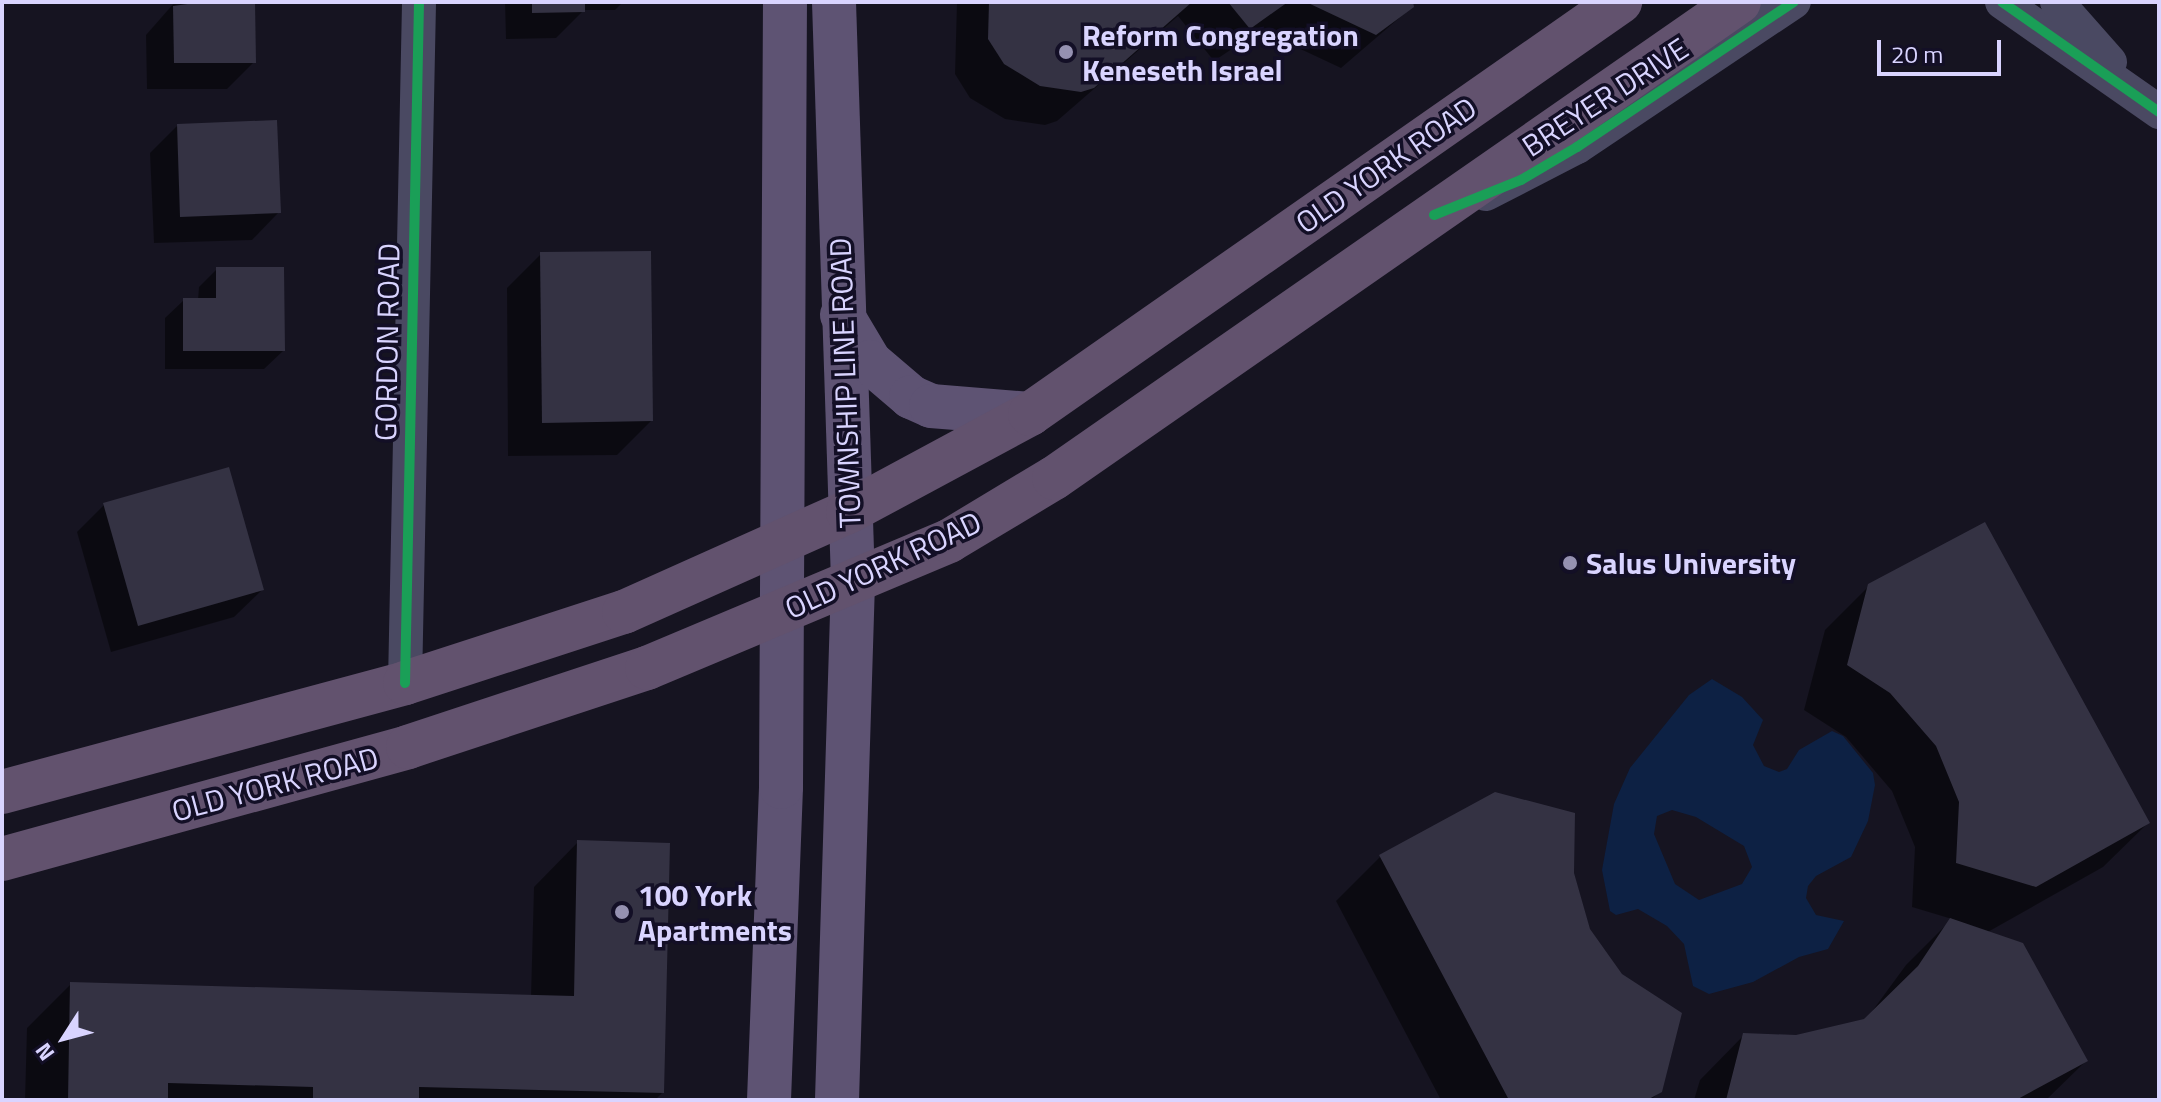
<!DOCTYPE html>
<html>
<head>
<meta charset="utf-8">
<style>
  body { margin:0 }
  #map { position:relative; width:2161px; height:1102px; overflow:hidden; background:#161421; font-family:"Titillium Web",sans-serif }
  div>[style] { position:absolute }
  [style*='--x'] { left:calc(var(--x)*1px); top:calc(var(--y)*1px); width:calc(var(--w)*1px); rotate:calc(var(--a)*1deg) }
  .water>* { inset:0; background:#0d2144 }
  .shadow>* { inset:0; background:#0007 }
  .building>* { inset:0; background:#343243 }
  .minor>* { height:34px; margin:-17px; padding:0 17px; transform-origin:17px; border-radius:17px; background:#4a4962 }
  .primary>* { height:44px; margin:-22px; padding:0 22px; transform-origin:22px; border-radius:22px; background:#5e5373 }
  .trunk>* { height:44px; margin:-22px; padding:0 22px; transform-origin:22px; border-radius:22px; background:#62526e }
  .cycleway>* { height:10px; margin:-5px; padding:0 5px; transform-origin:5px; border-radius:5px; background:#1a9f57 }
  .dots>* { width:22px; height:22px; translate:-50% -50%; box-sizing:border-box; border:4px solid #130f26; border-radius:50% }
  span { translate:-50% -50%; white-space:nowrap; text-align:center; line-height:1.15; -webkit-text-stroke:7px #130f26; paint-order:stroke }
  .poi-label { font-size:30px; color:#d9d4ff; font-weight:700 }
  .left { translate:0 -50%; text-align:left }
  .street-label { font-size:30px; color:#d9d4ff }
  .frame { position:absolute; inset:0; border:4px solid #d9d4ff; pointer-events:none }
  .north { position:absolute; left:24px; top:998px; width:80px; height:80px; -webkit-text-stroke:6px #130f26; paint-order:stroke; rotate:234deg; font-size:22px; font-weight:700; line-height:32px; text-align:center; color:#d9d4ff }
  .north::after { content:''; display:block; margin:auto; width:28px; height:36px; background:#d9d4ff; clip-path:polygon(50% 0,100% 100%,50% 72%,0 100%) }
  .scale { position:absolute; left:1877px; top:40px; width:124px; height:36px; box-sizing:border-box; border:4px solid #d9d4ff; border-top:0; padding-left:10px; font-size:24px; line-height:28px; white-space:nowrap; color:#d9d4ff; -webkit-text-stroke:6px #130f26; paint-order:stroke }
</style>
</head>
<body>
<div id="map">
  <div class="water">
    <div style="clip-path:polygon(evenodd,1712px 679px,1742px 697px,1763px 720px,1753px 745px,1764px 766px,1779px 772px,1787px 769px,1799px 750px,1832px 731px,1843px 736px,1873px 773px,1875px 785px,1868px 821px,1851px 857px,1816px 876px,1808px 886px,1806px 898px,1816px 915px,1844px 921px,1828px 949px,1799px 957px,1753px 982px,1709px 994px,1693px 986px,1684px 944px,1667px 926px,1638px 909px,1616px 915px,1610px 911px,1602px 870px,1614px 804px,1630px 768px,1689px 695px,1712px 679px,1672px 810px,1696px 817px,1744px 846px,1752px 867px,1742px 884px,1699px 900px,1675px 884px,1654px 834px,1657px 816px,1672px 810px)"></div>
  </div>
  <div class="shadow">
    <div style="clip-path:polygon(175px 2px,253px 2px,254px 62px,227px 89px,147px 89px,146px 35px)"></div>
    <div style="clip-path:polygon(505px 2px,623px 2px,615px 10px,584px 10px,556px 38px,506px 39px)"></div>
    <div style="clip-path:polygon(957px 2px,1411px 2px,1412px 7px,1341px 68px,1260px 30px,1214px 61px,1178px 16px,1057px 121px,1045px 125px,1005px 119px,970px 98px,955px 74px)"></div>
    <div style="clip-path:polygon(177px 126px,279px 212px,252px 240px,154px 243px,150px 153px)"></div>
    <div style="clip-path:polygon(541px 254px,651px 421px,617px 455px,508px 456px,507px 288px)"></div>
    <div style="clip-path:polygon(217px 269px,283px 351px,264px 369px,165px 369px,165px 318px,184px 300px,198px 300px,199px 287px)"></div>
    <div style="clip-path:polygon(104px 505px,262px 590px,234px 617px,111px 652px,77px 532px)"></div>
    <div style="clip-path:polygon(1870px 585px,2148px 823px,2103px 867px,1986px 933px,2086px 1061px,2046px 1100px,1694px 1100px,1700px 1080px,1744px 1035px,1796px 1037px,1865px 1021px,1906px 965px,1952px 919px,1912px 907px,1915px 847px,1892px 791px,1846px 737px,1804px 710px,1825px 630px)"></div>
    <div style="clip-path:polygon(578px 842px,662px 1093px,655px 1100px,25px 1100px,27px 1028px,71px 984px,531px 996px,534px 887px)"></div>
    <div style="clip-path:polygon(1380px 857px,1572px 873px,1588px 930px,1660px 1091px,1651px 1100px,1441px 1100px,1336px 901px)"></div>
  </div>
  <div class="building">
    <div style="clip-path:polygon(202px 2px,255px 2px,256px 63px,174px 63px,173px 6px)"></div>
    <div style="clip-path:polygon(532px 2px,585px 2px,585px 12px,532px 13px)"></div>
    <div style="clip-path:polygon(989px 2px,1192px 2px,1094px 88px,1081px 92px,1040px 86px,1004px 64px,988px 39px)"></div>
    <div style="clip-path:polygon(1228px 2px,1288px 2px,1250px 29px)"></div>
    <div style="clip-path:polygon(1306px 2px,1413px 2px,1414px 7px,1376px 35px)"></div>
    <div style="clip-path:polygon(277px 120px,281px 213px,180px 217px,177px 124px)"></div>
    <div style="clip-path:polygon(651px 251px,653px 421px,542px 423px,540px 252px)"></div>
    <div style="clip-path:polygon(216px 267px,284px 267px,285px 351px,183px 351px,183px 298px,216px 298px)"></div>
    <div style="clip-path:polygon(229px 467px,264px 590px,138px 626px,103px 503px)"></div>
    <div style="clip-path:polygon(1985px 522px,2150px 823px,2036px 887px,1956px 863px,1959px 802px,1936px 746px,1890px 693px,1847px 665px,1868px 584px)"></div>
    <div style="clip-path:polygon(1495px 792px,1575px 813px,1574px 873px,1590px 929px,1622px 974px,1682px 1013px,1662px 1092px,1647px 1100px,1509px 1100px,1379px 855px)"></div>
    <div style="clip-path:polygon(577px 840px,670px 843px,664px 1093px,419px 1087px,419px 1100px,313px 1100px,313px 1087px,168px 1083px,168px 1100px,68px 1100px,70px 982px,574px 996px)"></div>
    <div style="clip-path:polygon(1950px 918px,2023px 943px,2088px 1061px,2016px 1100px,1726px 1100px,1743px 1033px,1796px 1035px,1864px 1019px,1918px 966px)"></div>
  </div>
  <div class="minor">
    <div style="--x:2002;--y:2;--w:192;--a:35"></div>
    <div style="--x:2057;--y:2;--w:80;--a:48.5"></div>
    <div style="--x:1486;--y:194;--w:102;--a:-27.3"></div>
    <div style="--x:1577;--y:147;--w:261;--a:-33.8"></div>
    <div style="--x:405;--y:683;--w:681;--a:-88.82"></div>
  </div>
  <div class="primary">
    <div style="--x:834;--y:2;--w:580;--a:88.12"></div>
    <div style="--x:853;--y:582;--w:518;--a:91.77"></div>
    <div style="--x:842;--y:315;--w:55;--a:59.2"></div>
    <div style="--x:870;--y:362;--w:54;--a:40.5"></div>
    <div style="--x:911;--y:397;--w:22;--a:24"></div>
    <div style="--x:931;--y:406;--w:99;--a:4.6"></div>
    <div style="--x:769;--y:1100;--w:313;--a:-87.8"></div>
    <div style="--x:781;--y:787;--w:785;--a:-89.71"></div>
  </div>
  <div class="trunk">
    <div style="--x:2;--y:792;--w:417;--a:-15.1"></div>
    <div style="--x:405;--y:683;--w:230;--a:-18"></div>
    <div style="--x:624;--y:612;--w:245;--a:-24.1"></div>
    <div style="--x:848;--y:512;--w:207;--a:-28.3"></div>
    <div style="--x:1030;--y:414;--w:720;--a:-34.93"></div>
    <div style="--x:2;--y:859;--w:421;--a:-15.4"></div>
    <div style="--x:408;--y:747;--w:252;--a:-18.3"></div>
    <div style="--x:647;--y:668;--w:328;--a:-22.8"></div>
    <div style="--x:949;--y:541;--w:122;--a:-31"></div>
    <div style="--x:1054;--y:478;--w:834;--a:-34.8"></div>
  </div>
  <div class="cycleway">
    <div style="--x:2002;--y:2;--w:192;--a:35"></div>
    <div style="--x:1434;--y:215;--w:94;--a:-21.9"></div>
    <div style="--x:1521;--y:180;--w:65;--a:-30.5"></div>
    <div style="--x:1577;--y:147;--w:261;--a:-33.8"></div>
    <div style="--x:405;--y:683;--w:681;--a:-88.82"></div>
  </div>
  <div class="dots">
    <div style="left:1066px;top:52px;background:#9591b1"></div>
    <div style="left:1570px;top:563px;background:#9591b1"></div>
    <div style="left:622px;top:912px;background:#9591b1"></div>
  </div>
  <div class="poi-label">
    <span class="left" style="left:1082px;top:52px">Reform Congregation<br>Keneseth Israel</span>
    <span class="left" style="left:1586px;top:563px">Salus University</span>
    <span class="left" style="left:638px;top:912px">100 York<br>Apartments</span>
  </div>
  <div class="street-label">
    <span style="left:1605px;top:97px;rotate:-33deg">BREYER DRIVE</span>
    <span style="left:1386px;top:165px;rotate:-35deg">OLD YORK ROAD</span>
    <span style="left:387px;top:342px;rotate:-89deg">GORDON ROAD</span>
    <span style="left:845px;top:383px;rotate:-92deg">TOWNSHIP LINE ROAD</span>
    <span style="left:883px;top:565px;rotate:-25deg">OLD YORK ROAD</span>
    <span style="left:275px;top:784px;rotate:-15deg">OLD YORK ROAD</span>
  </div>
  <div class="frame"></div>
  <div class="north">N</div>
  <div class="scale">20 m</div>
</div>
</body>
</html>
